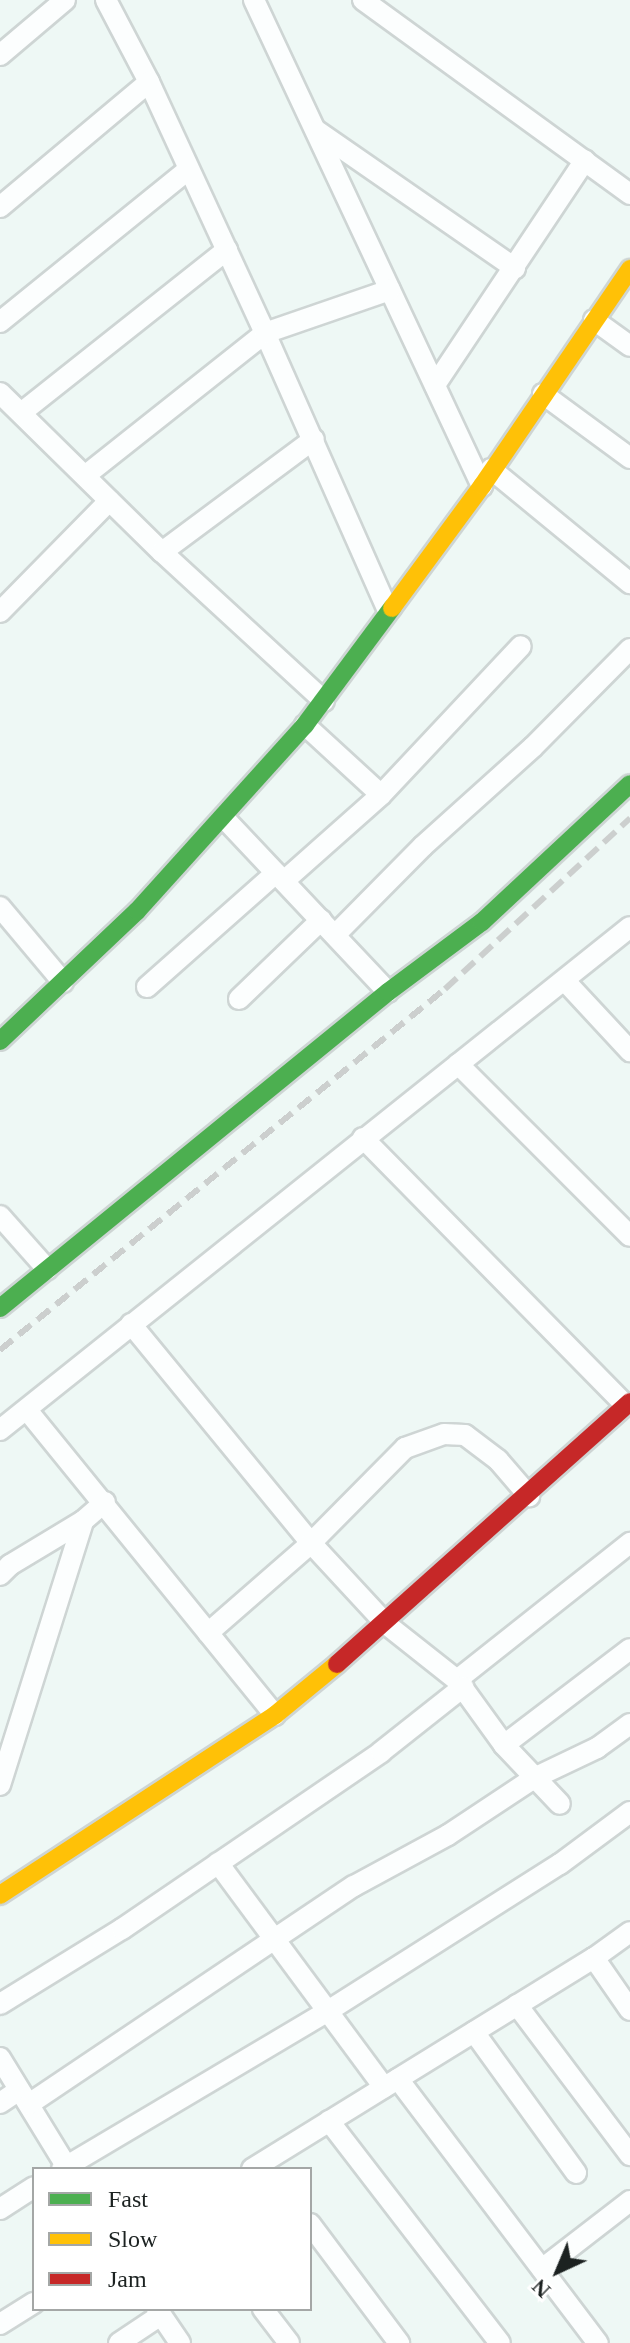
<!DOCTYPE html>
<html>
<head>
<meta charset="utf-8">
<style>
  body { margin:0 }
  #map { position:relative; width:630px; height:2343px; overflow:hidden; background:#eef8f5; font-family:Georgia,serif }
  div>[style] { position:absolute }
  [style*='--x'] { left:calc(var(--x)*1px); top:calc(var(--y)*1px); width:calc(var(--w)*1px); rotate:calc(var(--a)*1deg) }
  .roads { filter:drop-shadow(2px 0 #ced5d4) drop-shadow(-2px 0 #ced5d4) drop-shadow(0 2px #ced5d4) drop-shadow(0 -2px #ced5d4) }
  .street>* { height:20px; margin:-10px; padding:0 10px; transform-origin:10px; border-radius:10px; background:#fcfefe }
  .fast>* { height:18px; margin:-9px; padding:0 9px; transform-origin:9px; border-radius:9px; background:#4caf50 }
  .slow>* { height:18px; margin:-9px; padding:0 9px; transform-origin:9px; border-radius:9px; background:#ffc107 }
  .jam>* { height:18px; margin:-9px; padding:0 9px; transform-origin:9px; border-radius:9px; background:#c62828 }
  .rail>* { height:6px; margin-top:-3px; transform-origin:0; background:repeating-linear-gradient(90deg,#cccfce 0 16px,transparent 0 24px) }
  span { translate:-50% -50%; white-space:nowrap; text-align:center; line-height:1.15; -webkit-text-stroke:7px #fff; paint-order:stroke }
  .legend { position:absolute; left:32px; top:2167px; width:280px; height:144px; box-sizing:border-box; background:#fff; border:2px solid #a4a7a6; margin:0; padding:10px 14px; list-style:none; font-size:24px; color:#1c2221 }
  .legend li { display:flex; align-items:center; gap:16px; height:40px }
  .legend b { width:40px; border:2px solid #a4a7a6 }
  .north { position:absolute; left:518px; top:2231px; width:80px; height:80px; -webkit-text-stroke:6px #fff; paint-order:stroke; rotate:224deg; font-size:22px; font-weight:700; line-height:32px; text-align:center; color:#1c2221 }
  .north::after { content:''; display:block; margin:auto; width:28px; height:36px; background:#1c2221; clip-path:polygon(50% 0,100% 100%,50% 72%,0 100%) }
</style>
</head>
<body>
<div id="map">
  <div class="roads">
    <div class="street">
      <div style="--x:106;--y:0;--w:93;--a:62.3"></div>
      <div style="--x:149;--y:82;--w:277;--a:65.2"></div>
      <div style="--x:265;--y:333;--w:303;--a:66.1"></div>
      <div style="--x:254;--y:0;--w:537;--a:64.87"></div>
      <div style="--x:363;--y:0;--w:330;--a:36"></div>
      <div style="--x:0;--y:55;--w:85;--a:-40.2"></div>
      <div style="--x:317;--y:131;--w:241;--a:34.7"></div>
      <div style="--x:0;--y:207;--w:194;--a:-40"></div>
      <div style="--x:594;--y:320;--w:44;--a:35.8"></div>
      <div style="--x:0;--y:322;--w:242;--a:-39"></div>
      <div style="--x:435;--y:385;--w:270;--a:-56.3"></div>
      <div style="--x:0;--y:393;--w:227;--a:44.5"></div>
      <div style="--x:162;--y:552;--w:220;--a:42.6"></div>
      <div style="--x:543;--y:394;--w:108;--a:36.3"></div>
      <div style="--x:21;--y:413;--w:263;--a:-38.4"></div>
      <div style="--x:491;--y:469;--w:180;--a:39.4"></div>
      <div style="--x:86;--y:475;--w:228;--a:-38.4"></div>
      <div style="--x:265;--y:333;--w:132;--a:-19"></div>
      <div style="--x:162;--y:552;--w:189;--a:-36.6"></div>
      <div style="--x:0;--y:612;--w:156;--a:-45.5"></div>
      <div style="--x:305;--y:725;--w:103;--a:42.6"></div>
      <div style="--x:224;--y:818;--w:239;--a:46.7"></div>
      <div style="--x:284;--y:881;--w:130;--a:-41.6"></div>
      <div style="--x:381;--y:795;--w:204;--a:-46.8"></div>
      <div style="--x:0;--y:907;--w:98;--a:50"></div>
      <div style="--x:335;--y:935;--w:125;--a:-45.3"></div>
      <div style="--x:423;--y:846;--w:148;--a:-42"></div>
      <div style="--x:533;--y:747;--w:138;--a:-45.3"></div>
      <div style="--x:565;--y:981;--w:96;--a:47.1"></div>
      <div style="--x:147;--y:987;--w:172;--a:-41.5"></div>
      <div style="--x:239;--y:999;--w:114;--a:-43.9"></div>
      <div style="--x:458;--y:1064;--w:243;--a:45"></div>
      <div style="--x:363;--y:1138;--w:375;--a:45.5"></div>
      <div style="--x:0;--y:1216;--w:71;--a:48.4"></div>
      <div style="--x:131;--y:1324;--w:283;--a:50.6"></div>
      <div style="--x:311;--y:1543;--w:110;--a:47.2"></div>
      <div style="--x:386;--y:1624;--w:90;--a:38.3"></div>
      <div style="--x:457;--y:1680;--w:80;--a:54.1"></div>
      <div style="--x:504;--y:1745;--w:81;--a:46.5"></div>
      <div style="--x:27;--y:1410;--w:393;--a:50.9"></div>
      <div style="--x:0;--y:1430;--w:806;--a:-38.6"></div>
      <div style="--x:0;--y:1575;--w:14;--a:-45"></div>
      <div style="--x:10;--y:1565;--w:85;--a:-31.1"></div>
      <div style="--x:208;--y:1633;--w:137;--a:-41.1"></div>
      <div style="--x:311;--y:1543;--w:134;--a:-45.3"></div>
      <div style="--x:405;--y:1448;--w:41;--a:-19.7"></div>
      <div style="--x:444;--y:1434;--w:21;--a:3"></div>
      <div style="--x:465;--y:1435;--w:41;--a:37.1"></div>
      <div style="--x:498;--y:1460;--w:48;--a:49.3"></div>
      <div style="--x:457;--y:1680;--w:221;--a:-38.4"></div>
      <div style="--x:504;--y:1745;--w:158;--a:-37.3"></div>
      <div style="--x:0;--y:1785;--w:277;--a:-72.5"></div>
      <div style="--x:83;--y:1521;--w:29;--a:-41"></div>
      <div style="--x:218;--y:1863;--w:279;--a:53.5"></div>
      <div style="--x:594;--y:1958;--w:63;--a:55.3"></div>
      <div style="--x:0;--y:2004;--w:143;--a:-31.6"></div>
      <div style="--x:122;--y:1929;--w:314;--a:-34.3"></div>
      <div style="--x:381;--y:1752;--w:105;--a:-38.4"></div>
      <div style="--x:517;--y:2005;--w:188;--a:53"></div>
      <div style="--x:474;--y:2032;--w:174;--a:54.1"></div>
      <div style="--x:0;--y:2058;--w:130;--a:58.5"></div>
      <div style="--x:398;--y:2079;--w:331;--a:52.9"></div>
      <div style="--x:0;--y:2103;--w:23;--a:-34"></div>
      <div style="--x:29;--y:2104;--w:391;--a:-33.9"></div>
      <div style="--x:354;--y:1886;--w:107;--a:-28.5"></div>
      <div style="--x:448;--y:1835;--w:103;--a:-33.5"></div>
      <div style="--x:534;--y:1778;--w:70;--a:-25.5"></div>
      <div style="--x:597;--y:1748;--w:41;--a:-36"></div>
      <div style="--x:329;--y:2121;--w:280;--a:52.4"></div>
      <div style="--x:62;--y:2169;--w:309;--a:-30.7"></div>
      <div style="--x:328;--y:2011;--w:275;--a:-32.4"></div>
      <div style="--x:560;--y:1864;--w:87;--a:-36.6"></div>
      <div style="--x:252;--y:2169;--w:402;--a:-31.7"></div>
      <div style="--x:594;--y:1958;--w:44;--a:-35.8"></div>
      <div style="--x:0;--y:2209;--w:40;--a:-32.9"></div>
      <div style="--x:310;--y:2224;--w:149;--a:53.2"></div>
      <div style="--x:542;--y:2269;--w:111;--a:-37.7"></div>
      <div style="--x:157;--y:2309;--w:41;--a:55.9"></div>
      <div style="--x:263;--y:2309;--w:43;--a:52.6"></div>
      <div style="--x:0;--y:2324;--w:40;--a:-32"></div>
      <div style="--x:119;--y:2343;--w:50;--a:-33.7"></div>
    </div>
    <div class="fast">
      <div style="--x:0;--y:1041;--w:189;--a:-43.5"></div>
      <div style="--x:137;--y:911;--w:251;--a:-47.9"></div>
      <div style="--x:305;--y:725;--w:146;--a:-53.4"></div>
      <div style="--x:0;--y:1308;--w:500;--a:-39.16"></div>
      <div style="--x:388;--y:992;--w:117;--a:-36.7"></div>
      <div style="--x:482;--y:922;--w:202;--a:-43"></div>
    </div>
    <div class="slow">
      <div style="--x:392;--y:608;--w:152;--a:-53.6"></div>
      <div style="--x:482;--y:486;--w:263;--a:-55.7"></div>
      <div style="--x:0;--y:1895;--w:329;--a:-33.2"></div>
      <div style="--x:275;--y:1715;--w:80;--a:-39.4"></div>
    </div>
    <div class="jam">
      <div style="--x:337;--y:1664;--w:393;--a:-41.8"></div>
    </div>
  </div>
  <div class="rail">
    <div style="--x:0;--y:1350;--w:573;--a:-39.05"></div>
    <div style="--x:445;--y:989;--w:252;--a:-42.7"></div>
  </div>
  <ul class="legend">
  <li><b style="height:10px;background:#4caf50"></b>Fast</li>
  <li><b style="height:10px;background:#ffc107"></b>Slow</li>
  <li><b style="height:10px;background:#c62828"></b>Jam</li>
  </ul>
  <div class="north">N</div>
</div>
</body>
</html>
